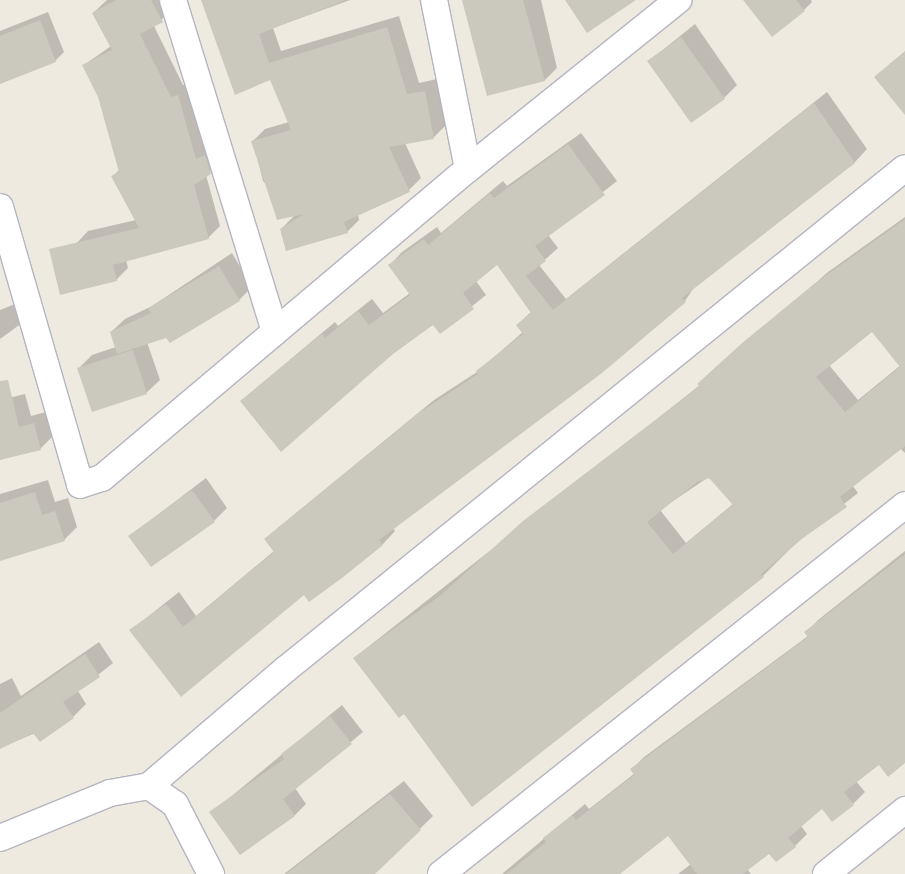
<!DOCTYPE html>
<html>
<head>
<meta charset="utf-8">
<style>
  body { margin:0 }
  #map { position:relative; width:905px; height:874px; overflow:hidden; background:#efeae0; font-family:"Roboto Condensed",sans-serif }
  div>[style] { position:absolute }
  [style*='--x'] { left:calc(var(--x)*1px); top:calc(var(--y)*1px); width:calc(var(--w)*1px); rotate:calc(var(--a)*1deg) }
  .shadow>* { inset:0; background:#0003 }
  .building>* { inset:0; background:#cbc8be }
  .roads { filter:drop-shadow(1px 0 #b4b5c1) drop-shadow(-1px 0 #b4b5c1) drop-shadow(0 1px #b4b5c1) drop-shadow(0 -1px #b4b5c1) }
  .minor>* { height:26px; margin:-13px; padding:0 13px; transform-origin:13px; border-radius:13px; background:#fff }
  span { translate:-50% -50%; white-space:nowrap; text-align:center; line-height:1.15; -webkit-text-stroke:4.5px #fff; paint-order:stroke }
</style>
</head>
<body>
<div id="map">
  <div class="shadow">
    <div style="clip-path:polygon(107px 0,169px 0,174px 9px,154px 26px,183px 85px,190px 84px,222px 161px,206px 175px,220px 226px,208px 238px,126px 260px,128px 268px,116px 280px,76px 244px,88px 231px,136px 220px,113px 176px,120px 169px,99px 97px,84px 65px,111px 46px,93px 13px)"></div>
    <div style="clip-path:polygon(201px 0,350px 0,273px 28px,281px 51px,399px 16px,419px 83px,437px 79px,446px 125px,433px 138px,405px 143px,421px 178px,409px 190px,358px 214px,359px 220px,347px 232px,281px 229px,295px 215px,263px 181px,253px 141px,265px 129px,289px 122px,271px 78px)"></div>
    <div style="clip-path:polygon(464px 0,541px 0,557px 68px,545px 80px,488px 94px)"></div>
    <div style="clip-path:polygon(744px 0,811px 0,812px 2px,804px 10px)"></div>
    <div style="clip-path:polygon(48px 12px,64px 52px,55px 61px,0 69px,0 31px)"></div>
    <div style="clip-path:polygon(695px 24px,737px 85px,724px 98px,649px 61px)"></div>
    <div style="clip-path:polygon(827px 92px,867px 149px,855px 162px,695px 286px,685px 301px,393px 528px,395px 531px,383px 544px,310px 600px,304px 593px,181px 696px,131px 630px,179px 592px,196px 616px,274px 551px,266px 540px,279px 527px,434px 400px,477px 372px,523px 332px,517px 325px,532px 311px,497px 264px,476px 281px,486px 295px,440px 332px,433px 323px,242px 401px,255px 389px,335px 322px,338px 326px,372px 299px,383px 313px,410px 293px,390px 265px,402px 252px,437px 227px,441px 233px,503px 181px,507px 186px,581px 133px,617px 181px,548px 235px,558px 248px,539px 265px,566px 299px)"></div>
    <div style="clip-path:polygon(evenodd,905px 217px,905px 453px,900px 448px,852px 485px,858px 493px,802px 537px,763px 576px,405px 712px,354px 658px,700px 385px,828px 272px,905px 217px,872px 330px,901px 365px,858px 400px,829px 365px,872px 330px,905px 217px,710px 476px,733px 504px,686px 543px,660px 510px,710px 476px)"></div>
    <div style="clip-path:polygon(232px 253px,252px 287px,239px 300px,147px 342px,160px 380px,146px 393px,79px 368px,92px 355px,116px 347px,111px 332px,125px 319px,152px 306px)"></div>
    <div style="clip-path:polygon(15px 304px,22px 323px,0 339px,0 310px)"></div>
    <div style="clip-path:polygon(25px 394px,31px 416px,46px 412px,52px 437px,40px 449px,0 459px,0 400px)"></div>
    <div style="clip-path:polygon(206px 478px,227px 508px,214px 521px,130px 536px)"></div>
    <div style="clip-path:polygon(48px 480px,55px 502px,68px 498px,77px 527px,64px 540px,0 560px,0 494px)"></div>
    <div style="clip-path:polygon(905px 551px,905px 761px,879px 763px,856px 781px,865px 792px,853px 804px,822px 807px,801px 826px,807px 834px,795px 846px,777px 861px,769px 852px,747px 869px,751px 874px,678px 874px,691px 864px,668px 835px,618px 874px,502px 874px,585px 804px,589px 809px,635px 773px,632px 769px,644px 757px,808px 636px,806px 633px,818px 620px)"></div>
    <div style="clip-path:polygon(99px 642px,113px 663px,78px 691px,86px 704px,73px 717px,0 748px,0 684px,12px 678px,21px 696px)"></div>
    <div style="clip-path:polygon(342px 705px,363px 732px,295px 788px,306px 804px,295px 815px,240px 854px,211px 813px)"></div>
    <div style="clip-path:polygon(404px 781px,433px 816px,374px 874px,284px 874px)"></div>
  </div>
  <div class="building">
    <div style="clip-path:polygon(116px 0,151px 0,163px 22px,140px 34px,171px 97px,178px 95px,196px 159px,205px 155px,211px 174px,194px 185px,209px 239px,113px 265px,117px 281px,60px 295px,49px 249px,139px 228px,111px 176px,119px 172px,98px 97px,82px 65px,112px 50px,92px 13px)"></div>
    <div style="clip-path:polygon(201px 0,346px 0,259px 34px,269px 63px,387px 27px,407px 94px,425px 91px,434px 139px,389px 147px,410px 192px,344px 222px,348px 233px,286px 251px,280px 229px,304px 214px,277px 220px,251px 141px,291px 130px,270px 80px,235px 95px)"></div>
    <div style="clip-path:polygon(462px 0,523px 0,545px 81px,487px 96px)"></div>
    <div style="clip-path:polygon(565px 0,636px 0,587px 33px)"></div>
    <div style="clip-path:polygon(743px 0,796px 0,805px 11px,772px 37px)"></div>
    <div style="clip-path:polygon(40px 20px,56px 62px,0 84px,0 36px)"></div>
    <div style="clip-path:polygon(681px 37px,725px 99px,691px 123px,647px 61px)"></div>
    <div style="clip-path:polygon(905px 51px,905px 115px,874px 77px)"></div>
    <div style="clip-path:polygon(814px 103px,855px 163px,682px 298px,686px 302px,602px 373px,379px 540px,383px 545px,342px 578px,309px 602px,304px 595px,181px 697px,129px 630px,166px 604px,183px 627px,274px 552px,264px 539px,420px 412px,478px 374px,476px 371px,523px 334px,516px 325px,531px 313px,497px 265px,463px 293px,474px 309px,440px 334px,433px 325px,393px 354px,281px 452px,240px 401px,322px 334px,325px 338px,358px 311px,369px 325px,410px 295px,388px 265px,424px 239px,428px 245px,490px 193px,494px 198px,568px 144px,605px 195px,535px 246px,546px 261px,526px 276px,553px 310px)"></div>
    <div style="clip-path:polygon(evenodd,905px 219px,905px 446px,840px 497px,847px 507px,803px 538px,761px 574px,764px 577px,472px 807px,404px 714px,399px 718px,353px 658px,441px 595px,523px 521px,700px 386px,697px 384px,741px 344px,814px 284px,905px 219px,872px 332px,900px 367px,845px 412px,816px 377px,872px 332px,905px 219px,709px 478px,733px 505px,673px 554px,647px 522px,697px 482px,709px 478px)"></div>
    <div style="clip-path:polygon(219px 266px,240px 301px,170px 343px,166px 338px,117px 354px,110px 332px,151px 313px,148px 308px)"></div>
    <div style="clip-path:polygon(133px 350px,147px 394px,92px 412px,77px 368px)"></div>
    <div style="clip-path:polygon(8px 380px,19px 427px,34px 423px,41px 450px,0 460px,0 381px)"></div>
    <div style="clip-path:polygon(192px 490px,215px 522px,151px 567px,128px 536px)"></div>
    <div style="clip-path:polygon(35px 492px,42px 515px,55px 511px,65px 541px,0 561px,0 503px)"></div>
    <div style="clip-path:polygon(905px 554px,905px 763px,888px 777px,879px 765px,844px 792px,854px 805px,832px 822px,822px 809px,788px 838px,796px 847px,776px 862px,769px 854px,743px 874px,697px 874px,668px 836px,620px 874px,506px 874px,546px 842px,543px 838px,572px 815px,576px 820px,634px 775px,630px 769px,808px 637px,804px 632px)"></div>
    <div style="clip-path:polygon(85px 654px,100px 677px,63px 702px,74px 718px,40px 742px,33px 733px,0 749px,0 713px)"></div>
    <div style="clip-path:polygon(330px 716px,352px 744px,283px 799px,295px 816px,240px 855px,209px 812px,284px 759px,281px 754px)"></div>
    <div style="clip-path:polygon(390px 794px,421px 830px,375px 874px,286px 874px)"></div>
  </div>
  <div class="roads">
    <div class="minor">
      <div style="--x:173;--y:0;--w:347;--a:72.9"></div>
      <div style="--x:434;--y:0;--w:172;--a:78.6"></div>
      <div style="--x:0;--y:207;--w:289;--a:73.9"></div>
      <div style="--x:80;--y:485;--w:23;--a:-18"></div>
      <div style="--x:102;--y:478;--w:479;--a:-40.2"></div>
      <div style="--x:468;--y:169;--w:270;--a:-38.8"></div>
      <div style="--x:149;--y:786;--w:180;--a:-40.5"></div>
      <div style="--x:286;--y:669;--w:796;--a:-38.99"></div>
      <div style="--x:0;--y:838;--w:119;--a:-22.2"></div>
      <div style="--x:110;--y:793;--w:40;--a:-10"></div>
      <div style="--x:149;--y:786;--w:32;--a:35"></div>
      <div style="--x:175;--y:804;--w:79;--a:62.8"></div>
      <div style="--x:441;--y:874;--w:593;--a:-38.49"></div>
      <div style="--x:826;--y:874;--w:102;--a:-39"></div>
    </div>
  </div>
</div>
</body>
</html>
